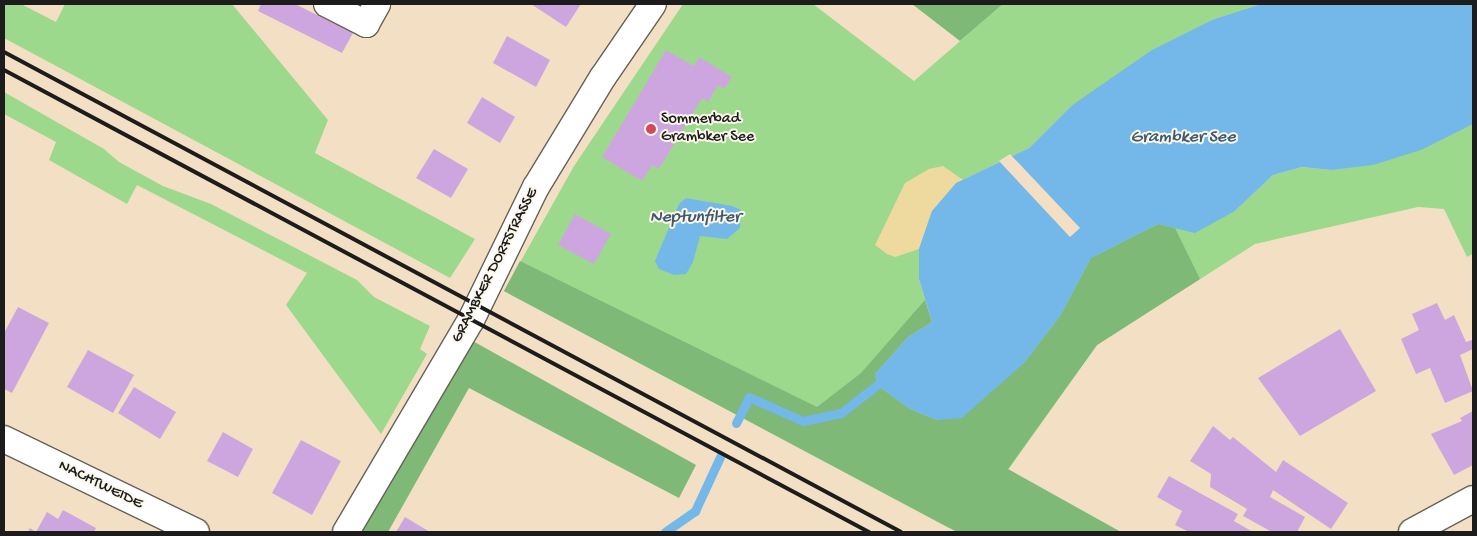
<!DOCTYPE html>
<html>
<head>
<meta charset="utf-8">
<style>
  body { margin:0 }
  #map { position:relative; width:1477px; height:536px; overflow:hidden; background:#f3e0c4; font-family:"Gochi Hand",sans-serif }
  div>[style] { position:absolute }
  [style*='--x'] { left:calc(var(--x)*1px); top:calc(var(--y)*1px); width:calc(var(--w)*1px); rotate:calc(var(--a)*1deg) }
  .green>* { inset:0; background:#9dd98d }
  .forest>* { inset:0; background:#7eb978 }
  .sand>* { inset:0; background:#eeda9e }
  .water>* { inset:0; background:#73b8e9 }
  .pier>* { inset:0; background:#f3e0c4 }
  .stream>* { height:9px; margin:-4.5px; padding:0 4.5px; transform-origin:4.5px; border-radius:4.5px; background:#73b8e9 }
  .building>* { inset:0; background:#cea6df }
  .roads { filter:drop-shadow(1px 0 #676157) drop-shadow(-1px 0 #676157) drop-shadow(0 1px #676157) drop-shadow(0 -1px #676157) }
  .minor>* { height:26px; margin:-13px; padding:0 13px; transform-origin:13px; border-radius:13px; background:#fff }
  .rail>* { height:4px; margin:-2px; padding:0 2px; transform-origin:2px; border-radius:2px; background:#1c1c1c }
  .dots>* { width:14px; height:14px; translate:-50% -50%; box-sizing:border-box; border:2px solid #fbf7ec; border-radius:50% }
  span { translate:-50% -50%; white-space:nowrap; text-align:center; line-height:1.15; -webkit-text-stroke:4px #fbf7ec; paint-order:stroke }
  .poi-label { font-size:16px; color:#1c1c1c }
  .left { translate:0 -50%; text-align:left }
  .street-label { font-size:16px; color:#1c1c1c }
  .water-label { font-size:18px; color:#3f5a6e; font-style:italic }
  .frame { position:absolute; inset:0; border:5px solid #1c1c1c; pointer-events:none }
</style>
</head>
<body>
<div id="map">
  <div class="green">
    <div style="clip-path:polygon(4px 4px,21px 4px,56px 22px,65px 4px,232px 4px,328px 120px,315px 153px,475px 239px,450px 278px,4px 38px)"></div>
    <div style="clip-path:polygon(683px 4px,813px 4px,914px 81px,1003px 4px,1261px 4px,1214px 19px,1071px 106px,1029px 148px,956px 183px,919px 279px,932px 322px,1158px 224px,1235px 211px,1273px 175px,1302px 167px,1331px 170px,1473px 124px,1473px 254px,1467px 257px,1444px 209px,1418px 207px,1255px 244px,1097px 345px,1008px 470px,949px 528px,504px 291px,574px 166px)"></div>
    <div style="clip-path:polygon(4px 92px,104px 149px,119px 162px,163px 186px,211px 204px,357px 280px,374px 297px,430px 326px,420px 349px,427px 354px,381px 434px,286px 305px,307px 273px,137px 185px,127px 204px,49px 160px,56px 142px,4px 114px)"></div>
  </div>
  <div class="forest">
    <div style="clip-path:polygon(912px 4px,1003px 4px,960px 41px)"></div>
    <div style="clip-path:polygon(1158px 224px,1175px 228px,1200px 279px,1097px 345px,1008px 469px,1121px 532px,957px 532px,504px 291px,520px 261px,817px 407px,861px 373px,925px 300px,932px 322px,908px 337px,875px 374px,877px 385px,910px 409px,937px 420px,1024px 363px,1060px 316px,1091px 258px)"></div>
    <div style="clip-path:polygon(471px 340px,696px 465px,679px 498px,469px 388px,388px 532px,358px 532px)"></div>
  </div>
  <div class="sand">
    <div style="clip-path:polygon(943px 166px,963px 180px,932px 211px,919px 249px,895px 257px,887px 254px,875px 245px,905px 183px,929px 169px)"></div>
  </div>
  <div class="water">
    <div style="clip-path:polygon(1261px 4px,1473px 4px,1473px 124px,1421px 150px,1373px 165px,1331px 170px,1302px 167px,1273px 175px,1235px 211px,1195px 233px,1158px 224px,1091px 258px,1060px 316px,1024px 363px,962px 418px,937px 420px,910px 409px,877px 385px,875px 374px,908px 337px,932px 322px,919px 279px,919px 249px,932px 211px,956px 183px,1029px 148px,1071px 106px,1152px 50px,1214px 19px)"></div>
    <div style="clip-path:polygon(686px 198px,732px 206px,741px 210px,740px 228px,727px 239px,700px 236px,693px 262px,686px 274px,674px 275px,659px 269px,655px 261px,679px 204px)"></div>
  </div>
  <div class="pier">
    <div style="clip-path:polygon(1010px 154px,1080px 228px,1070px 237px,999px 161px)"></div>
  </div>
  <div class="stream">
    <div style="--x:736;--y:423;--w:29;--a:-63"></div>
    <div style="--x:749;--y:397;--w:59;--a:24"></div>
    <div style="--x:803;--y:421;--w:39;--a:-12"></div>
    <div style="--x:841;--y:413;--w:46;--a:-37.9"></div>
    <div style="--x:665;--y:532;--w:37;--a:-35"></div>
    <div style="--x:695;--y:511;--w:60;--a:-65.2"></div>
  </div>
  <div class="building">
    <div style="clip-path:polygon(261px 4px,295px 4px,353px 33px,342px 53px,258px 11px)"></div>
    <div style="clip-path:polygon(531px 4px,581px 4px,566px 27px)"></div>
    <div style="clip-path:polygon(507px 36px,550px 60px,536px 87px,493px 63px)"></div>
    <div style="clip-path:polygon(666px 50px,694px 66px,699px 57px,732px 77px,724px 89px,718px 85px,708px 102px,702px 98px,659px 169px,652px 165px,642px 181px,602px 157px)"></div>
    <div style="clip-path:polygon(482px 97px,515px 117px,500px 143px,467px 123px)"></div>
    <div style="clip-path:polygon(434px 149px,468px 169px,451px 198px,416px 178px)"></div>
    <div style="clip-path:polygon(575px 214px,611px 234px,594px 264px,558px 245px)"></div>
    <div style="clip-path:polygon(1437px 303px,1445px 320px,1454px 315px,1466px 342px,1472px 340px,1473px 344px,1473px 349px,1460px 355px,1473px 391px,1445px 403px,1430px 368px,1416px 374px,1401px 339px,1419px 330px,1412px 314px)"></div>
    <div style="clip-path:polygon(18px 307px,49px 323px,12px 393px,4px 389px,4px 333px)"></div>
    <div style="clip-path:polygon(1340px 329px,1376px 391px,1300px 436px,1258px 378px)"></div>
    <div style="clip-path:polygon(88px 350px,134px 375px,113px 413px,67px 387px)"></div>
    <div style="clip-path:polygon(134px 387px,176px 412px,160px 439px,118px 413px)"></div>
    <div style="clip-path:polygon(1473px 411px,1473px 465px,1454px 475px,1431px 434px,1462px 421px,1460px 418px)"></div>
    <div style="clip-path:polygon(1213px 426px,1230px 440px,1233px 437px,1276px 472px,1283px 460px,1348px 503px,1331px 529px,1273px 490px,1270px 497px,1305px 517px,1297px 532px,1272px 532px,1243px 516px,1247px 509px,1210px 487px,1211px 474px,1190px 461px)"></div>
    <div style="clip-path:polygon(223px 432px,253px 449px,238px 477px,207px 461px)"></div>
    <div style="clip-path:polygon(301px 440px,341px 461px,312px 515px,272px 493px)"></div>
    <div style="clip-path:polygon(1169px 476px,1238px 514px,1234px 521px,1253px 532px,1189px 532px,1175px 525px,1182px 511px,1157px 497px)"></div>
    <div style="clip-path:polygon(63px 510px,96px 528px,94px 532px,28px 532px,30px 528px,36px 532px,47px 512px,58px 519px)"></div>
    <div style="clip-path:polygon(405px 517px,430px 532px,396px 532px)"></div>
  </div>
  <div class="roads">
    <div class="minor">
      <div style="--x:327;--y:4;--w:44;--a:27.1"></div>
      <div style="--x:366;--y:24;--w:23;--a:-61"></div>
      <div style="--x:4;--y:439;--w:213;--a:25.8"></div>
      <div style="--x:346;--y:532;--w:246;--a:-59.5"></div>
      <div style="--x:471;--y:320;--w:148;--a:-64"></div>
      <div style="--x:536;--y:187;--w:129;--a:-58.7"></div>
      <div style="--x:603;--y:77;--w:88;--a:-55.6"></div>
      <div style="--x:1412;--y:532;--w:69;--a:-28.4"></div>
    </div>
  </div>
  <div class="rail">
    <div style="--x:4;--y:52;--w:1017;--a:28.15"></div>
    <div style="--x:4;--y:70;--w:981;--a:28.11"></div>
  </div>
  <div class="dots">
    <div style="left:651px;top:129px;background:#d1495b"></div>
  </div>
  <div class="poi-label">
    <span class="left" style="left:661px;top:129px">Sommerbad<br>Grambker See</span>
  </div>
  <div class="street-label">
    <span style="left:496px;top:266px;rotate:-63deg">GRAMBKER DORFSTRASSE</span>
    <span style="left:100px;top:486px;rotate:26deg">NACHTWEIDE</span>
  </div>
  <div class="water-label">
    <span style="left:1183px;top:138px">Grambker See</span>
    <span style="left:695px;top:218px">Neptunfilter</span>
  </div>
  <div class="frame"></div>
</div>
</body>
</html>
